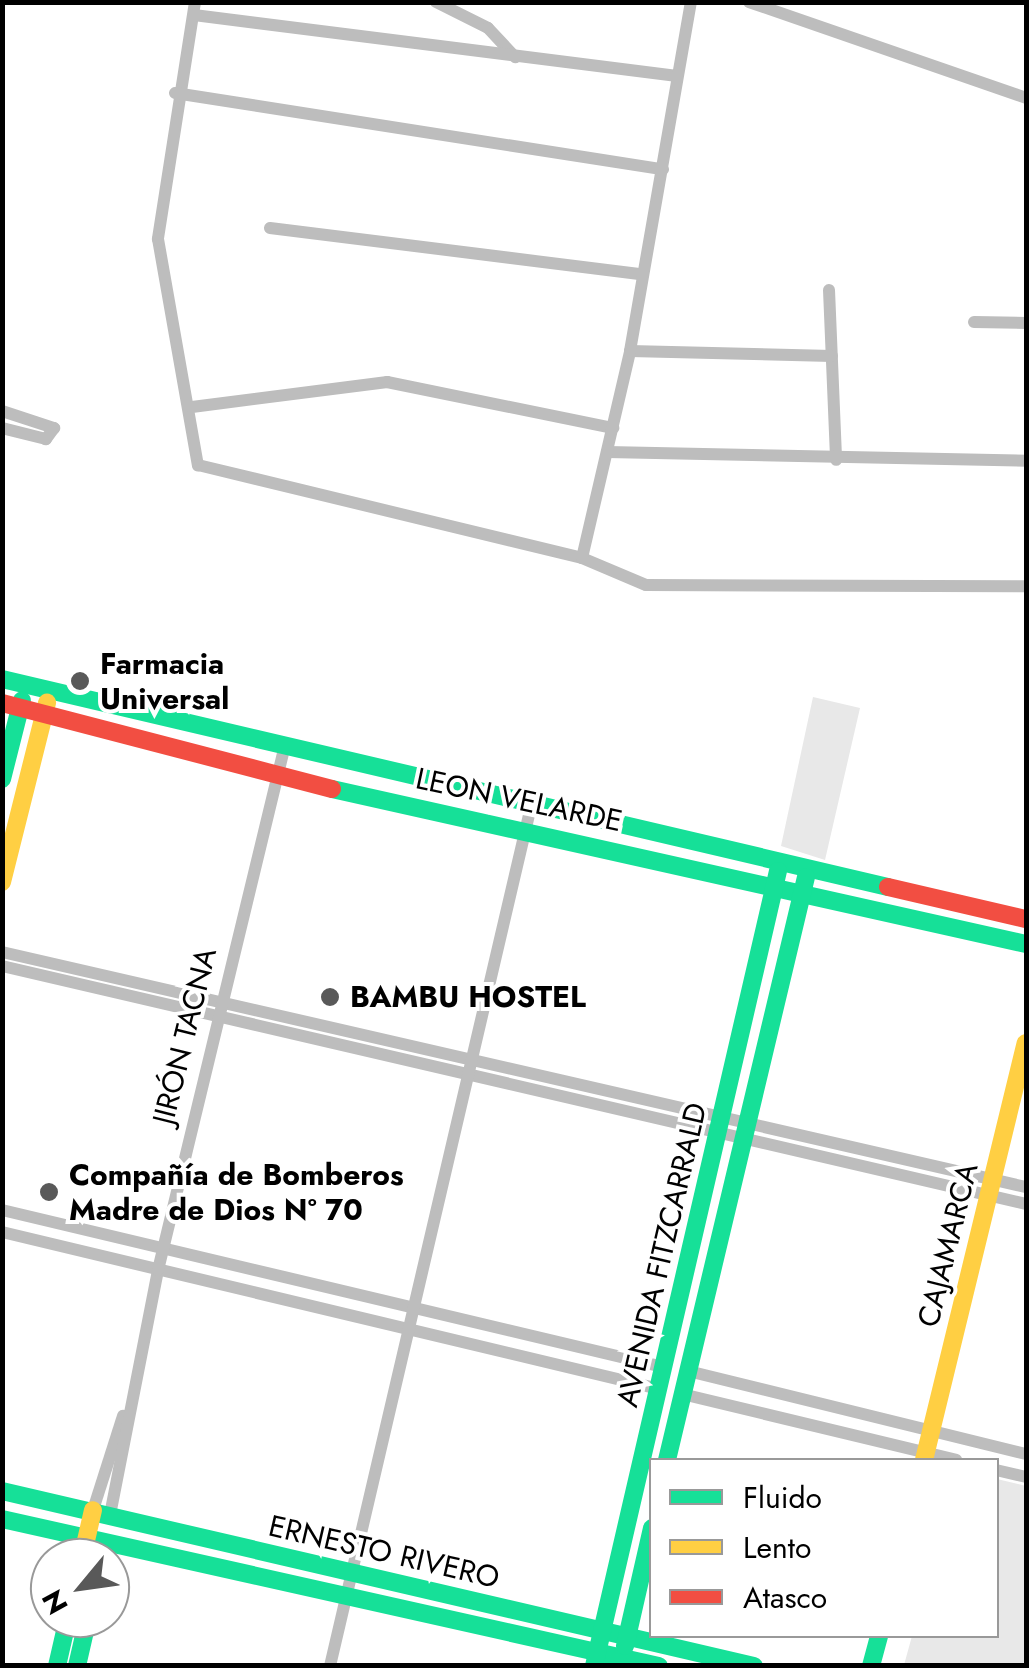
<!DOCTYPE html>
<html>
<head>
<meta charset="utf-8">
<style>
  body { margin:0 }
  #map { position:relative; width:1029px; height:1668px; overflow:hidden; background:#fff; font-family:Jost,sans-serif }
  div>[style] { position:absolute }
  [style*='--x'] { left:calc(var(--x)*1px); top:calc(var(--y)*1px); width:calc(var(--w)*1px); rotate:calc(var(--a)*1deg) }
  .green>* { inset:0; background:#e8e8e8 }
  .street>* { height:12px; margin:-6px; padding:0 6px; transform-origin:6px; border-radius:6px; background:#bdbdbd }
  .fast>* { height:18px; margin:-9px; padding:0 9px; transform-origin:9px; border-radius:9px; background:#16e098 }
  .slow>* { height:18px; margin:-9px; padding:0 9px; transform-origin:9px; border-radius:9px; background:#ffcf43 }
  .jam>* { height:18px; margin:-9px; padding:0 9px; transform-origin:9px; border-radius:9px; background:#f24e42 }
  .dots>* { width:28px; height:28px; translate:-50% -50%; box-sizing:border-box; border:5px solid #fff; border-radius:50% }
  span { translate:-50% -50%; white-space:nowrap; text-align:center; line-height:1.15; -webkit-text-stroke:8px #fff; paint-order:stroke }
  .poi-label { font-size:30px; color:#000; font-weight:700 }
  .left { translate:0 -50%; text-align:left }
  .street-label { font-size:30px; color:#000 }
  .frame { position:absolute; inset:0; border:5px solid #000; pointer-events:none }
  .legend { position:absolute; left:649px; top:1458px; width:350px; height:180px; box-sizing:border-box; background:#fff; border:2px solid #999; margin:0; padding:12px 18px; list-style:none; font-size:30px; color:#000 }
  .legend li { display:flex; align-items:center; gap:20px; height:50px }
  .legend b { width:50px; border:2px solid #999 }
  .north { position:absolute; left:30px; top:1538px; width:100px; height:100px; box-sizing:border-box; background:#fff; border:2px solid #999; border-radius:50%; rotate:241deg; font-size:28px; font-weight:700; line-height:40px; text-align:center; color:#000 }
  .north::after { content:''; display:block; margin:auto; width:35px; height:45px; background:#595959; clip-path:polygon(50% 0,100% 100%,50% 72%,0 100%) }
</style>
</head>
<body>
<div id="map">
  <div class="green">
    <div style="clip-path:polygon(813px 697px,860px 708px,825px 860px,781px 846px)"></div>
    <div style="clip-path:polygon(997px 1479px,1026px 1486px,1026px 1665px,904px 1665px,912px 1636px,996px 1636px)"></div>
  </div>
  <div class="street">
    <div style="--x:195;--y:2;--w:240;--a:98.9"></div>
    <div style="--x:158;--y:239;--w:230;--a:80"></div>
    <div style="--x:198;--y:465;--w:395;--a:13.6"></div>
    <div style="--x:582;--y:558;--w:69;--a:22.9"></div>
    <div style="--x:646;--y:585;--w:380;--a:0.2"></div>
    <div style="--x:436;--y:2;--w:58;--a:26.6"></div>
    <div style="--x:488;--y:28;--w:40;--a:47"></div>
    <div style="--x:749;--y:2;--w:293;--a:19.1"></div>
    <div style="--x:194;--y:15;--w:485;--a:7.2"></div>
    <div style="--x:175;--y:93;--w:494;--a:8.9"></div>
    <div style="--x:270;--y:228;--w:374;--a:7.1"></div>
    <div style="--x:829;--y:290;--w:170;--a:87.6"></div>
    <div style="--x:974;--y:322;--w:52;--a:1.1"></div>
    <div style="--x:630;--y:351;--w:202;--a:1.4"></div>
    <div style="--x:192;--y:407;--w:197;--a:-7.3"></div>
    <div style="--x:387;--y:382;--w:231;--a:11.5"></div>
    <div style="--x:2;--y:411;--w:55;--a:18.1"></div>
    <div style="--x:54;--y:428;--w:14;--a:126"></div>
    <div style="--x:46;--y:439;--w:45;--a:-166"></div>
    <div style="--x:607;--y:452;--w:419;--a:1.2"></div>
    <div style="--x:582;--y:558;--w:212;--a:-76.9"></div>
    <div style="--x:630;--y:351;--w:354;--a:-80.1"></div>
    <div style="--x:2;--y:952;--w:1051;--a:12.93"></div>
    <div style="--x:2;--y:966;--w:1051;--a:13.08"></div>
    <div style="--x:2;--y:1210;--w:679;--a:13.36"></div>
    <div style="--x:2;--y:1232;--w:675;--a:13.44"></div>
    <div style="--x:688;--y:1371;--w:348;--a:13.8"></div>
    <div style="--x:682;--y:1394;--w:282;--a:13.5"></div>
    <div style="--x:996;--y:1470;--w:31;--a:13"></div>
    <div style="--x:93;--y:1510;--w:99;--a:-72.3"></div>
    <div style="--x:110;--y:1515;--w:250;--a:-78.9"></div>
    <div style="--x:158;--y:1270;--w:536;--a:-76.4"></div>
    <div style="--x:330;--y:1666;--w:887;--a:-76.84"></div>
  </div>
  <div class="fast">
    <div style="--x:2;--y:679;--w:910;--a:13.21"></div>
    <div style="--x:2;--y:779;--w:81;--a:-75.8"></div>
    <div style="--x:332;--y:789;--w:711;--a:12.59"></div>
    <div style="--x:667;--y:1460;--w:599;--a:-76.59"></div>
    <div style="--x:2;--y:1491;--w:772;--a:13.1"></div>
    <div style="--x:2;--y:1519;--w:673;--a:12.61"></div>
    <div style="--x:625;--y:1646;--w:121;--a:-77.1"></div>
    <div style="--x:57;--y:1666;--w:49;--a:-77.1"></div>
    <div style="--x:77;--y:1666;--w:49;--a:-77.1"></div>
    <div style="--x:594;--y:1666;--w:816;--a:-76.97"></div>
    <div style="--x:871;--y:1666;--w:31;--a:-75"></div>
  </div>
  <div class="slow">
    <div style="--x:2;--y:882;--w:185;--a:-75.9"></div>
    <div style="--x:924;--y:1460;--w:429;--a:-76.3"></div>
    <div style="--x:82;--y:1558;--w:49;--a:-77.1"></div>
  </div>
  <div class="jam">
    <div style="--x:2;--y:703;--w:341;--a:14.6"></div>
    <div style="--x:888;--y:887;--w:142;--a:13.1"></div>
  </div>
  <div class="dots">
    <div style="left:80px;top:681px;background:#595959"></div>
    <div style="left:330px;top:997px;background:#595959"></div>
    <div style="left:49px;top:1192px;background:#595959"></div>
  </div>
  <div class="poi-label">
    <span class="left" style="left:100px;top:681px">Farmacia<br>Universal</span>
    <span class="left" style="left:350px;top:997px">BAMBU HOSTEL</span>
    <span class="left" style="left:69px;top:1192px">Compañía de Bomberos<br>Madre de Dios Nº 70</span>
  </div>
  <div class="street-label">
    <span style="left:519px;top:800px;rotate:12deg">LEON VELARDE</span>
    <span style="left:185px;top:1036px;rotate:-76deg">JIRÓN TACNA</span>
    <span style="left:948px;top:1245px;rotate:-76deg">CAJAMARCA</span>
    <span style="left:662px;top:1255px;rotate:-77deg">AVENIDA FITZCARRALD</span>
    <span style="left:384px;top:1552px;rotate:13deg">ERNESTO RIVERO</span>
  </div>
  <div class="frame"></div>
  <ul class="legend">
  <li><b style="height:12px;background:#16e098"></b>Fluido</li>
  <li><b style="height:12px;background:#ffcf43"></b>Lento</li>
  <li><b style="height:12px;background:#f24e42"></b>Atasco</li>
  </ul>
  <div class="north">N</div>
</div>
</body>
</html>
